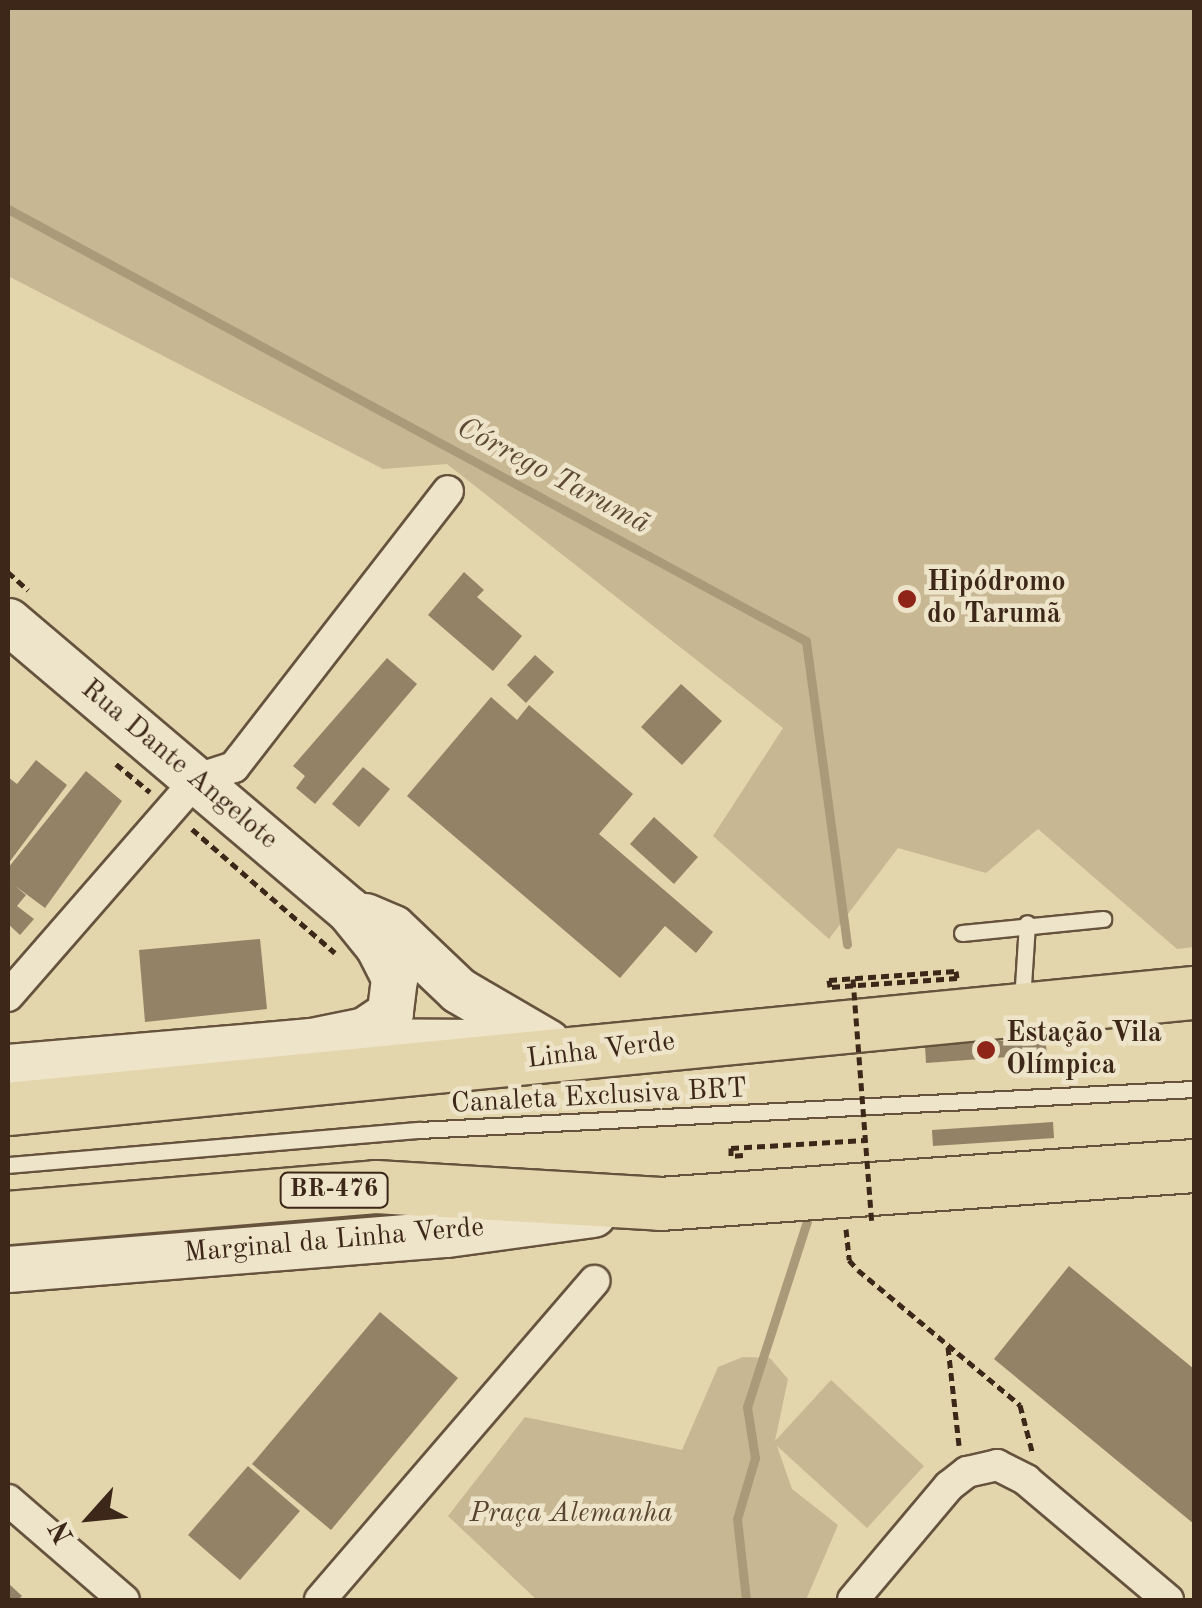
<!DOCTYPE html>
<html>
<head>
<meta charset="utf-8">
<style>
  body { margin:0 }
  #map { position:relative; width:1202px; height:1608px; overflow:hidden; background:#e3d6ac; font-family:"Old Standard TT",serif }
  div>[style] { position:absolute }
  [style*='--x'] { left:calc(var(--x)*1px); top:calc(var(--y)*1px); width:calc(var(--w)*1px); rotate:calc(var(--a)*1deg) }
  .green>* { inset:0; background:#c7b893 }
  .stream>* { height:9px; margin:-4.5px; padding:0 4.5px; transform-origin:4.5px; border-radius:4.5px; background:#ab9a7a }
  .building>* { inset:0; background:#938265 }
  .path>* { height:5px; margin-top:-2.5px; transform-origin:0; background:repeating-linear-gradient(90deg,#3d2719 0 8px,transparent 0 13px) }
  .roads { filter:drop-shadow(2px 0 #66533e) drop-shadow(-2px 0 #66533e) drop-shadow(0 2px #66533e) drop-shadow(0 -2px #66533e) }
  .service>* { height:15px; margin:-7.5px; padding:0 7.5px; transform-origin:7.5px; border-radius:7.5px; background:#ede4c9 }
  .minor>* { height:30px; margin:-15px; padding:0 15px; transform-origin:15px; border-radius:15px; background:#ede4c9 }
  .secondary>* { height:45px; margin:-22.5px; padding:0 22.5px; transform-origin:22.5px; border-radius:22.5px; background:#ede4c9 }
  .trunk>* { height:52px; margin:-26px; padding:0 26px; transform-origin:26px; border-radius:26px; background:#e3d6ac }
  .path-bridge>* { height:5px; margin-top:-2.5px; transform-origin:0; background:repeating-linear-gradient(90deg,#3d2719 0 8px,transparent 0 13px) }
  .dots>* { width:28px; height:28px; translate:-50% -50%; box-sizing:border-box; border:5px solid #ede4c9; border-radius:50% }
  span { translate:-50% -50%; white-space:nowrap; text-align:center; line-height:1.15; -webkit-text-stroke:9px #ede4c9; paint-order:stroke }
  .shield-label span { padding:2px 8px; background:#ede4c9; border:2px solid; border-radius:8px; -webkit-text-stroke-width:0 }
  .shield-label { font-size:25px; color:#3d2719; font-weight:700 }
  .poi-label { font-size:28px; color:#3d2719; font-weight:700 }
  .left { translate:0 -50%; text-align:left }
  .street-label { font-size:28px; color:#3d2719 }
  .park-label { font-size:28px; color:#594431; font-style:italic }
  .water-label { font-size:30px; color:#5e4a36; font-style:italic }
  .frame { position:absolute; inset:0; border:10px solid #3d2719; pointer-events:none }
  .north { position:absolute; left:40px; top:1468px; width:100px; height:100px; -webkit-text-stroke:8px #ede4c9; paint-order:stroke; rotate:243deg; font-size:28px; font-weight:700; line-height:40px; text-align:center; color:#3d2719 }
  .north::after { content:''; display:block; margin:auto; width:35px; height:45px; background:#3d2719; clip-path:polygon(50% 0,100% 100%,50% 72%,0 100%) }
</style>
</head>
<body>
<div id="map">
  <div class="green">
    <div style="clip-path:polygon(8px 8px,1194px 8px,1194px 947px,1177px 949px,1038px 829px,986px 873px,898px 848px,829px 939px,713px 836px,783px 728px,447px 464px,383px 469px,8px 276px)"></div>
    <div style="clip-path:polygon(743px 1357px,770px 1358px,788px 1379px,775px 1441px,831px 1380px,924px 1466px,867px 1528px,777px 1446px,792px 1489px,838px 1525px,806px 1600px,537px 1600px,448px 1516px,525px 1417px,682px 1450px,718px 1367px)"></div>
  </div>
  <div class="stream">
    <div style="--x:8;--y:209;--w:907;--a:28.43"></div>
    <div style="--x:806;--y:641;--w:306;--a:82.3"></div>
    <div style="--x:746;--y:1600;--w:81;--a:-96.3"></div>
    <div style="--x:737;--y:1519;--w:64;--a:-73.6"></div>
    <div style="--x:755;--y:1458;--w:52;--a:-98.9"></div>
    <div style="--x:747;--y:1407;--w:195;--a:-72.1"></div>
  </div>
  <div class="building">
    <div style="clip-path:polygon(464px 572px,484px 590px,477px 597px,522px 636px,493px 671px,428px 615px)"></div>
    <div style="clip-path:polygon(535px 655px,554px 672px,526px 703px,507px 685px)"></div>
    <div style="clip-path:polygon(387px 658px,417px 684px,315px 804px,296px 788px,305px 776px,293px 766px)"></div>
    <div style="clip-path:polygon(681px 684px,722px 721px,682px 765px,641px 727px)"></div>
    <div style="clip-path:polygon(491px 697px,517px 720px,529px 705px,633px 794px,599px 834px,713px 932px,696px 953px,665px 926px,620px 978px,407px 796px)"></div>
    <div style="clip-path:polygon(36px 760px,67px 785px,8px 864px,8px 777px,17px 784px)"></div>
    <div style="clip-path:polygon(363px 767px,390px 789px,359px 827px,332px 804px)"></div>
    <div style="clip-path:polygon(86px 771px,122px 801px,45px 908px,14px 885px,26px 895px,17px 906px,34px 919px,20px 935px,8px 924px,8px 868px)"></div>
    <div style="clip-path:polygon(654px 817px,698px 857px,674px 884px,630px 844px)"></div>
    <div style="clip-path:polygon(260px 939px,267px 1009px,145px 1022px,139px 950px)"></div>
    <div style="clip-path:polygon(1045px 1038px,1047px 1054px,926px 1063px,925px 1046px)"></div>
    <div style="clip-path:polygon(1053px 1122px,1054px 1138px,933px 1146px,932px 1130px)"></div>
    <div style="clip-path:polygon(1069px 1266px,1194px 1369px,1194px 1524px,994px 1359px)"></div>
    <div style="clip-path:polygon(380px 1312px,458px 1378px,331px 1530px,252px 1464px)"></div>
    <div style="clip-path:polygon(248px 1466px,300px 1511px,240px 1580px,188px 1535px)"></div>
    <div style="clip-path:polygon(8px 1583px,22px 1596px,18px 1600px,8px 1600px)"></div>
  </div>
  <div class="path">
    <div style="--x:8;--y:572;--w:27;--a:42"></div>
    <div style="--x:116;--y:764;--w:44;--a:39.5"></div>
    <div style="--x:192;--y:829;--w:189;--a:40.9"></div>
    <div style="--x:956;--y:971;--w:7;--a:82"></div>
    <div style="--x:957;--y:978;--w:127;--a:175.9"></div>
    <div style="--x:830;--y:987;--w:7;--a:-98"></div>
    <div style="--x:829;--y:980;--w:127;--a:-4.1"></div>
    <div style="--x:743;--y:1155;--w:12;--a:175"></div>
    <div style="--x:731;--y:1156;--w:8;--a:-90"></div>
    <div style="--x:731;--y:1148;--w:134;--a:-3.4"></div>
    <div style="--x:846;--y:1229;--w:31;--a:84"></div>
    <div style="--x:849;--y:1260;--w:13;--a:48"></div>
    <div style="--x:858;--y:1270;--w:211;--a:39.8"></div>
    <div style="--x:1020;--y:1405;--w:48;--a:75.4"></div>
    <div style="--x:948;--y:1347;--w:99;--a:83.6"></div>
  </div>
  <div class="roads">
    <div class="service">
      <div style="--x:962;--y:933;--w:142;--a:-5.7"></div>
      <div style="--x:1022;--y:1001;--w:78;--a:-86.3"></div>
      <div style="--x:8;--y:1165;--w:412;--a:-4.9"></div>
      <div style="--x:419;--y:1130;--w:776;--a:-3.03"></div>
    </div>
    <div class="minor">
      <div style="--x:8;--y:996;--w:288;--a:-48.9"></div>
      <div style="--x:197;--y:779;--w:39;--a:-18"></div>
      <div style="--x:234;--y:767;--w:349;--a:-52.2"></div>
      <div style="--x:8;--y:1500;--w:153;--a:40.8"></div>
      <div style="--x:320;--y:1600;--w:421;--a:-49.3"></div>
      <div style="--x:853;--y:1600;--w:149;--a:-49.9"></div>
      <div style="--x:949;--y:1486;--w:23;--a:-38"></div>
      <div style="--x:967;--y:1472;--w:31;--a:-13"></div>
      <div style="--x:997;--y:1465;--w:33;--a:27"></div>
      <div style="--x:1026;--y:1480;--w:186;--a:40.2"></div>
    </div>
    <div class="secondary">
      <div style="--x:8;--y:621;--w:447;--a:40.3"></div>
      <div style="--x:349;--y:910;--w:46;--a:51.1"></div>
      <div style="--x:378;--y:946;--w:36;--a:63"></div>
      <div style="--x:394;--y:978;--w:35;--a:97"></div>
      <div style="--x:390;--y:1013;--w:30;--a:146"></div>
      <div style="--x:365;--y:1030;--w:55;--a:168.5"></div>
      <div style="--x:365;--y:916;--w:30;--a:23"></div>
      <div style="--x:393;--y:928;--w:90;--a:43.6"></div>
      <div style="--x:458;--y:990;--w:103;--a:30.3"></div>
      <div style="--x:8;--y:1067;--w:304;--a:-4.9"></div>
      <div style="--x:311;--y:1041;--w:178;--a:0.3"></div>
      <div style="--x:8;--y:1269;--w:440;--a:-4.6"></div>
      <div style="--x:447;--y:1234;--w:147;--a:-7.8"></div>
    </div>
    <div class="trunk">
      <div style="--x:8;--y:1109;--w:1192;--a:-5.59"></div>
      <div style="--x:8;--y:1218;--w:369;--a:-4.8"></div>
      <div style="--x:376;--y:1187;--w:285;--a:3.4"></div>
      <div style="--x:660;--y:1204;--w:535;--a:-4.07"></div>
    </div>
  </div>
  <div class="path-bridge">
    <div style="--x:853;--y:979;--w:246;--a:85.6"></div>
  </div>
  <div class="dots">
    <div style="left:907px;top:599px;background:#8f2418"></div>
    <div style="left:986px;top:1050px;background:#8f2418"></div>
  </div>
  <div class="shield-label">
    <span style="left:334px;top:1190px">BR-476</span>
  </div>
  <div class="poi-label">
    <span class="left" style="left:927px;top:599px">Hipódromo<br>do Tarumã</span>
    <span class="left" style="left:1006px;top:1050px">Estação Vila<br>Olímpica</span>
  </div>
  <div class="street-label">
    <span style="left:179px;top:765px;rotate:40deg">Rua Dante Angelote</span>
    <span style="left:601px;top:1051px;rotate:-7deg">Linha Verde</span>
    <span style="left:599px;top:1097px;rotate:-3deg">Canaleta Exclusiva BRT</span>
    <span style="left:334px;top:1241px;rotate:-5deg">Marginal da Linha Verde</span>
  </div>
  <div class="park-label">
    <span style="left:571px;top:1514px">Praça Alemanha</span>
  </div>
  <div class="water-label">
    <span style="left:553px;top:476px;rotate:28deg">Córrego Tarumã</span>
  </div>
  <div class="frame"></div>
  <div class="north">N</div>
</div>
</body>
</html>
